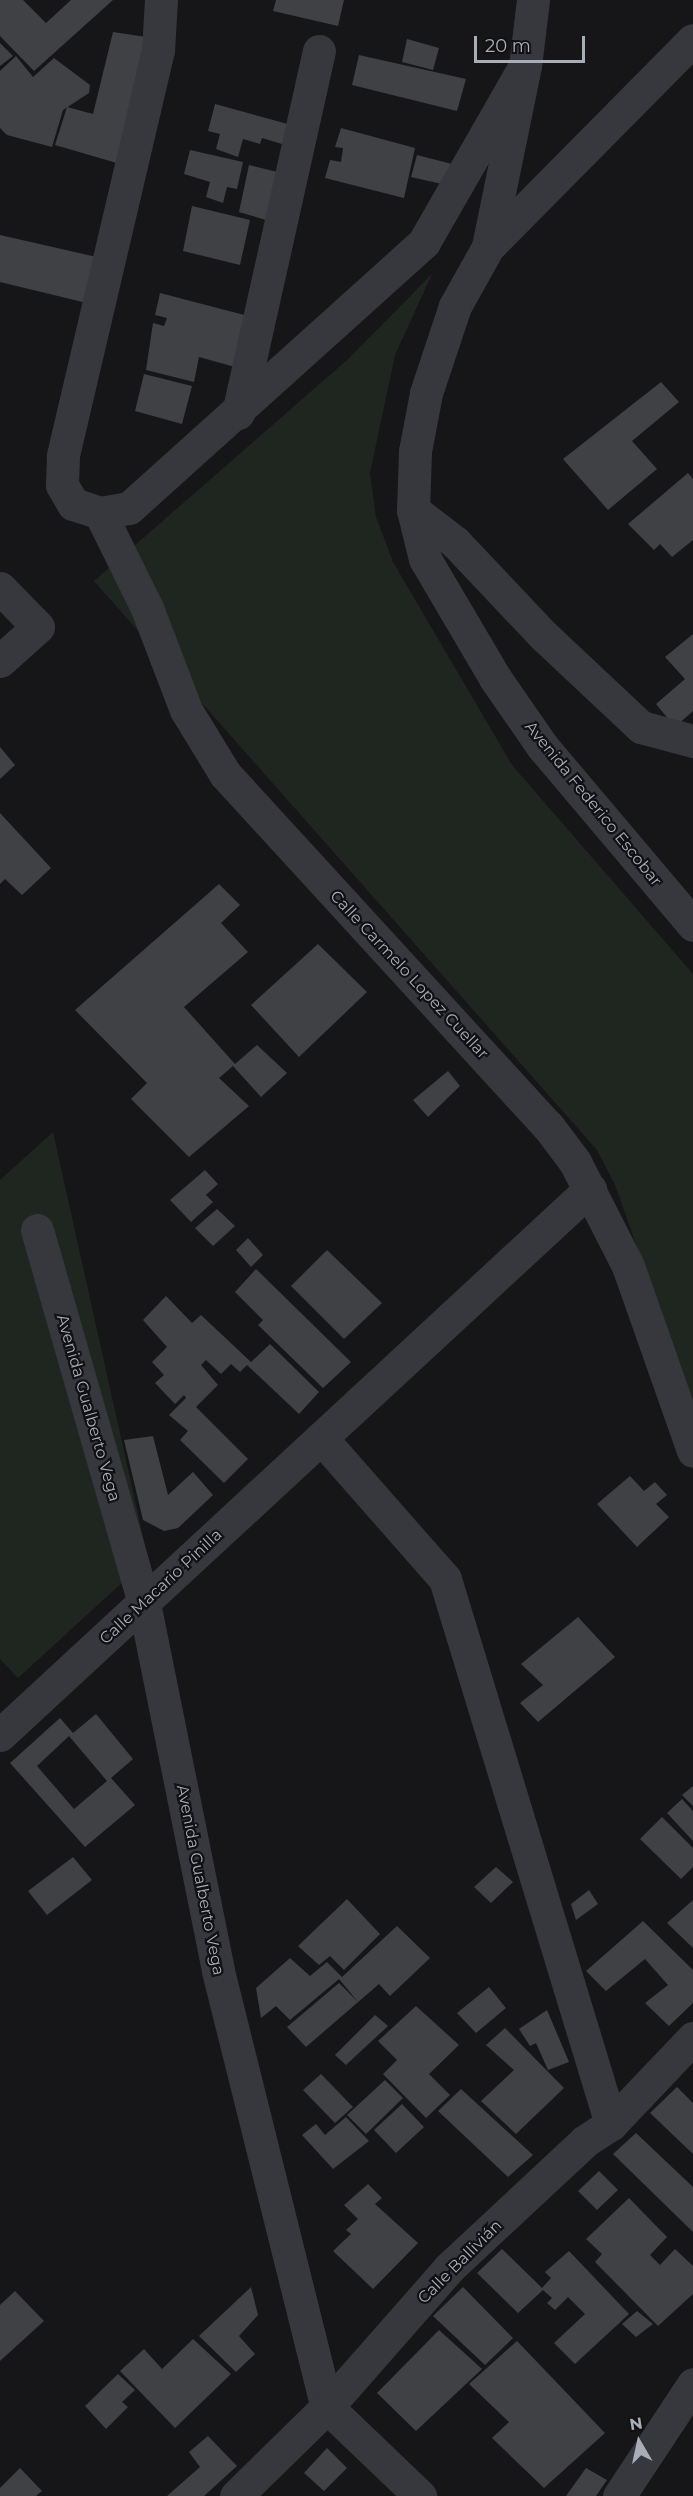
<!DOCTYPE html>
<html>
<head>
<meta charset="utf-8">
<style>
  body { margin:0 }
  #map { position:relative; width:693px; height:2496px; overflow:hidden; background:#161618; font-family:Montserrat,sans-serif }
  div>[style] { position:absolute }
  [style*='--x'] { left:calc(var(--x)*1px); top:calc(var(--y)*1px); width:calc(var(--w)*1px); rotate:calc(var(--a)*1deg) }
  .green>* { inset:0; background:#1e261f }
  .building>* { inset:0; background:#404145 }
  .street>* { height:33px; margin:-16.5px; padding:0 16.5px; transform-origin:16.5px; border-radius:16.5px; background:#37383d }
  span { translate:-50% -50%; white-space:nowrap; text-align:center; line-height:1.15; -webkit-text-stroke:4.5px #111113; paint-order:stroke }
  .street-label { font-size:16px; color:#a8adb8 }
  .north { position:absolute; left:609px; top:2412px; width:60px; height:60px; -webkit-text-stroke:4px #111113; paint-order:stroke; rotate:351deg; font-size:16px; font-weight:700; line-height:24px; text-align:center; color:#a8adb8 }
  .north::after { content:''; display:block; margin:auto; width:21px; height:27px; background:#a8adb8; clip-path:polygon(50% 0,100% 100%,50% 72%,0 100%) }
  .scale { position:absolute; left:474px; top:36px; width:111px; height:27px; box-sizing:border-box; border:3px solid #a8adb8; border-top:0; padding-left:8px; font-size:18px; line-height:21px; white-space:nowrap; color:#a8adb8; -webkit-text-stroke:4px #111113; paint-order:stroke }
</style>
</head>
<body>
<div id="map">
  <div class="green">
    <div style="clip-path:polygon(432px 274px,395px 355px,370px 473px,376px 517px,393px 562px,512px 765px,693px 974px,693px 1405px,615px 1185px,597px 1150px,94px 581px,347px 360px)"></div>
    <div style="clip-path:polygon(53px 1132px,148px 1559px,18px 1678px,0 1659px,0 1180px)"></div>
  </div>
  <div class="building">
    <div style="clip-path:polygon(0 0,23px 0,46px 23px,71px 0,113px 0,34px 71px,0 36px)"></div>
    <div style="clip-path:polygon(276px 0,344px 0,338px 26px,273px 11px)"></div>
    <div style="clip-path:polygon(113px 32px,153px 38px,127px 166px,55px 145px,67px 107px,93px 114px)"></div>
    <div style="clip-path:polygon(407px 39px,439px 48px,433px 70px,402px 62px)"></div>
    <div style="clip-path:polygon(0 43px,13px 56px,0 66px)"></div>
    <div style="clip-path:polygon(359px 55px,466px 79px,457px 111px,352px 85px)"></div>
    <div style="clip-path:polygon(16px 56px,33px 77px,54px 58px,90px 85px,89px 93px,63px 110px,52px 147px,7px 135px,0 128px,0 71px)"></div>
    <div style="clip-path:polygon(215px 104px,291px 125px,285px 145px,262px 138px,260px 144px,243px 139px,238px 157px,216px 149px,220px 134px,208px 131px)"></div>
    <div style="clip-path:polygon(341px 128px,415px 148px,404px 198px,325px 178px,330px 160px,341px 162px,343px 148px,335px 147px)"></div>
    <div style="clip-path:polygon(190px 150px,243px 162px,237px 189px,227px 187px,223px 203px,206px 197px,210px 182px,184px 174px)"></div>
    <div style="clip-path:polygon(417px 155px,452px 164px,446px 185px,411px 177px)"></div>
    <div style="clip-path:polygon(249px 165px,294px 176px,283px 225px,239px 212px)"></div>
    <div style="clip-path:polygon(192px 206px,250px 220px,240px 265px,183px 251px)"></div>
    <div style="clip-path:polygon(0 235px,101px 258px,95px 305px,0 282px)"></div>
    <div style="clip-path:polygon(160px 293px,252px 317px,242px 369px,199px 357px,194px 382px,146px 370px,153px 323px,164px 326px,167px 318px,155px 315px)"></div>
    <div style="clip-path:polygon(144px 374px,192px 386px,182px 424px,135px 411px)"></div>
    <div style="clip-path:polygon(661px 382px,679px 402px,632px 441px,657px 469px,608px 510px,563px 459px)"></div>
    <div style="clip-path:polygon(688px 473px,693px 479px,693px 540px,672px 557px,660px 544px,654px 550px,628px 524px)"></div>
    <div style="clip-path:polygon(693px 634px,693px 711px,675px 727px,656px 704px,685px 679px,665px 657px)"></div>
    <div style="clip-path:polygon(0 747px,15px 765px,0 779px)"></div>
    <div style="clip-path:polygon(0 813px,51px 868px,22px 895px,5px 879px,0 884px)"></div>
    <div style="clip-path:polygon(219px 884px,240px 905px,221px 923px,248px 952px,184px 1007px,235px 1064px,257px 1045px,287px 1073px,261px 1097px,233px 1066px,219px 1078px,249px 1106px,189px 1157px,131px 1099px,147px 1083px,75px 1010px)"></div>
    <div style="clip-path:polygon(318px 944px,367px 992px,299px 1057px,251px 1005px)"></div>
    <div style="clip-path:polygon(448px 1071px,460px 1086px,428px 1117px,413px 1100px)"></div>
    <div style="clip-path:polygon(205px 1170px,218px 1184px,206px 1195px,213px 1202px,191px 1222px,170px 1200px)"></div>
    <div style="clip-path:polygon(217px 1209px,235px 1226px,213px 1246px,195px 1228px)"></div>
    <div style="clip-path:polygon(248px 1238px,263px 1255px,251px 1267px,236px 1250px)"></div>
    <div style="clip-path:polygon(327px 1250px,382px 1303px,344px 1339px,291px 1286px)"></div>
    <div style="clip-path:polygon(256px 1269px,351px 1362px,323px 1388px,258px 1325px,263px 1320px,235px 1292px)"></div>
    <div style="clip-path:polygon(166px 1296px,192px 1323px,201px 1315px,251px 1362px,270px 1344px,319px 1392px,299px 1414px,247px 1365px,240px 1372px,231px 1364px,221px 1374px,206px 1360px,201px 1365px,218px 1385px,196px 1407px,248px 1459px,224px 1483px,180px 1440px,188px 1431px,169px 1415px,186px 1398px,184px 1395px,175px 1404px,155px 1383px,164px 1375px,152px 1362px,167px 1347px,143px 1320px)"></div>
    <div style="clip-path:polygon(153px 1436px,168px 1495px,193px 1472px,213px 1495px,178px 1528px,164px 1531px,143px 1520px,124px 1440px)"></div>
    <div style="clip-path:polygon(630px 1476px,644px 1491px,655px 1482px,667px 1495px,656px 1504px,669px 1517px,637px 1547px,597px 1504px)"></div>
    <div style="clip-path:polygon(578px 1617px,615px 1657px,538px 1722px,520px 1703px,543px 1685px,521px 1664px)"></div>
    <div style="clip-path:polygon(evenodd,96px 1714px,133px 1759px,111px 1778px,135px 1805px,85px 1847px,10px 1763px,60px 1718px,73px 1733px,96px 1714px,69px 1736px,107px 1781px,74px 1809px,37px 1766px,69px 1736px)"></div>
    <div style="clip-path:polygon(693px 1786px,693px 1806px,682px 1795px)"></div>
    <div style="clip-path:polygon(682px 1799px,693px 1811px,693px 1841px,667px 1813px)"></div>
    <div style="clip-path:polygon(662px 1817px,693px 1848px,693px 1867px,681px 1879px,640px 1839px)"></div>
    <div style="clip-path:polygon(73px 1857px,92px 1880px,47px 1915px,28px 1891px)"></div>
    <div style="clip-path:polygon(496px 1867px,513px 1882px,491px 1903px,474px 1887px)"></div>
    <div style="clip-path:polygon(589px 1890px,598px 1904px,576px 1920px,571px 1904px)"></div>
    <div style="clip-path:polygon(347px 1899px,380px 1934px,344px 1970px,330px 1956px,319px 1965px,298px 1946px)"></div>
    <div style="clip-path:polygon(693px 1900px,693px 1948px,667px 1923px)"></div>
    <div style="clip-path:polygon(643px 1921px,693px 1970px,693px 2003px,669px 2026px,645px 2003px,668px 1985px,645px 1959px,606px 1991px,586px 1971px)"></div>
    <div style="clip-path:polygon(397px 1926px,430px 1958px,390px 1996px,379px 1984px,306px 2047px,287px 2027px,339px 1983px,358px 2002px,339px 1979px,290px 2020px,276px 2006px,261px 2018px,256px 1988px,290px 1958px,310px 1976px,327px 1962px,342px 1977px)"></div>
    <div style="clip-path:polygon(489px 1987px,506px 2008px,476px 2033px,457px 2013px)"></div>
    <div style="clip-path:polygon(416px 2006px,459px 2045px,429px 2074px,450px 2095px,426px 2118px,383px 2074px,397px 2060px,378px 2041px)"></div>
    <div style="clip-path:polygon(547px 2010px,569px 2062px,548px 2070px,536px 2043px,530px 2046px,519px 2029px)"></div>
    <div style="clip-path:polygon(375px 2015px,388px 2026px,346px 2065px,335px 2055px)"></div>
    <div style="clip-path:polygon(505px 2028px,564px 2088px,516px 2134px,481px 2101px,514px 2070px,486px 2045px)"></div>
    <div style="clip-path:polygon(321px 2074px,353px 2107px,335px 2123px,303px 2090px)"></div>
    <div style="clip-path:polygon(385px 2080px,403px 2098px,366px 2134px,347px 2115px)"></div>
    <div style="clip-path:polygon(677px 2087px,693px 2103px,693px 2154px,650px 2113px)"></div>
    <div style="clip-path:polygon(461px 2089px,533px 2155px,508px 2177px,438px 2111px)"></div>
    <div style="clip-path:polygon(402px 2104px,424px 2127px,396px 2153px,374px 2130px)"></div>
    <div style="clip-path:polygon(346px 2117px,369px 2141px,333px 2169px,302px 2135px,316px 2124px,325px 2135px)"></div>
    <div style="clip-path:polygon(636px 2133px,693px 2187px,693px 2232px,613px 2154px)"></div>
    <div style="clip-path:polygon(599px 2171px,618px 2190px,597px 2210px,578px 2191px)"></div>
    <div style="clip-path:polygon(368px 2184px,382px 2198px,375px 2204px,418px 2243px,373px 2289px,333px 2251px,351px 2234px,346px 2230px,358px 2219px,344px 2205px)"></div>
    <div style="clip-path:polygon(629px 2198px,667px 2237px,650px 2255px,660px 2265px,675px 2249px,693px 2266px,693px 2294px,658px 2326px,595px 2262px,602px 2254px,586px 2239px)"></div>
    <div style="clip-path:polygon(502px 2249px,542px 2288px,551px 2278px,545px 2272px,569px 2251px,629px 2314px,575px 2364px,554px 2343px,585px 2314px,568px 2297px,555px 2310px,547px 2303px,552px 2298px,543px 2290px,518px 2313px,477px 2273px)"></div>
    <div style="clip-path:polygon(251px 2287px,258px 2315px,239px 2336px,255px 2354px,236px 2372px,199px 2336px)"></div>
    <div style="clip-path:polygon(463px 2287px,513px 2338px,485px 2365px,433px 2316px)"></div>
    <div style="clip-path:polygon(15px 2291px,44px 2321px,0 2361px,0 2305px)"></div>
    <div style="clip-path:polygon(637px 2311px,653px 2324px,636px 2337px,622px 2324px)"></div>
    <div style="clip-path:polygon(439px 2330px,482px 2369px,416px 2431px,377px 2393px)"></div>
    <div style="clip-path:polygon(193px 2339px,231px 2374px,175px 2428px,120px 2371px,144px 2349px,162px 2369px)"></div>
    <div style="clip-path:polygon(517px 2341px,605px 2433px,544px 2488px,492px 2438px,509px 2422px,469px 2384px)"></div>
    <div style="clip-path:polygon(118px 2374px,135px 2390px,122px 2402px,128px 2407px,106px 2429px,85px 2406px)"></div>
    <div style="clip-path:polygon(208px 2436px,237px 2466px,204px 2496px,167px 2496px,200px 2467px,189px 2452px)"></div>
    <div style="clip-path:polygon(327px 2448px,347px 2468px,324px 2491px,304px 2473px)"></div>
    <div style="clip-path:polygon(20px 2468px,42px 2491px,36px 2496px,0 2496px,0 2488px)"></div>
    <div style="clip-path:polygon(586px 2468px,607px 2480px,596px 2496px,566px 2496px)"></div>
  </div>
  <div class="street">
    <div style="--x:161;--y:0;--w:50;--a:93.4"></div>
    <div style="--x:158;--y:50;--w:417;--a:103.2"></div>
    <div style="--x:63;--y:456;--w:29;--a:92"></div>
    <div style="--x:62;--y:485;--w:22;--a:60"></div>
    <div style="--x:73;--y:504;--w:28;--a:18"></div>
    <div style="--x:100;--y:513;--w:29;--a:-10"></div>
    <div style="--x:129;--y:508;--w:397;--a:-42"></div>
    <div style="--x:424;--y:242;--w:203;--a:-60.2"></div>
    <div style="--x:533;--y:0;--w:66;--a:96.9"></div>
    <div style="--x:525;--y:66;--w:185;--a:101.6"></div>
    <div style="--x:488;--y:247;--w:68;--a:119.2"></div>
    <div style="--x:455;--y:306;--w:92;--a:108.4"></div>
    <div style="--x:426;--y:393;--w:59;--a:100.7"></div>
    <div style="--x:415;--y:451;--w:59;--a:91.9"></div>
    <div style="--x:413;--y:510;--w:50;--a:76.2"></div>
    <div style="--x:425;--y:559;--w:138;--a:59.5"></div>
    <div style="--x:495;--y:678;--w:83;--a:55.3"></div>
    <div style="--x:542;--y:746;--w:234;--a:49.8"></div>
    <div style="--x:488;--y:247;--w:291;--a:-45.3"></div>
    <div style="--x:238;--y:413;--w:371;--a:-77.4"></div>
    <div style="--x:413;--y:510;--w:53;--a:37.3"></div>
    <div style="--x:455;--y:542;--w:129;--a:46.6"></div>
    <div style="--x:544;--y:636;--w:133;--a:43.2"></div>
    <div style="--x:641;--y:727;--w:54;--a:15.1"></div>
    <div style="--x:100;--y:513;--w:106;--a:63.7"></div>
    <div style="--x:147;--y:608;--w:109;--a:69.1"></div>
    <div style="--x:186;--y:710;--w:75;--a:58.6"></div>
    <div style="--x:225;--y:774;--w:478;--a:47.5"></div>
    <div style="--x:548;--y:1126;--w:45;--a:53.1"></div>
    <div style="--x:575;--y:1162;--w:117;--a:63"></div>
    <div style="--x:628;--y:1266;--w:196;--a:70.6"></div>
    <div style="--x:0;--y:588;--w:54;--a:45.7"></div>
    <div style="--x:38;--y:627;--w:51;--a:138.2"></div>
    <div style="--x:37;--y:1230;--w:388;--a:74"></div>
    <div style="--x:144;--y:1603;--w:375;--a:78.6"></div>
    <div style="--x:218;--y:1971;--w:449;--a:76"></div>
    <div style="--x:327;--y:2407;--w:129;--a:43.7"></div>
    <div style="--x:322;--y:1439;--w:186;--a:48.7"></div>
    <div style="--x:445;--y:1579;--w:570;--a:73.06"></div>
    <div style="--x:0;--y:1735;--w:804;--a:-42.78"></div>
    <div style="--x:236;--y:2496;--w:127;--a:-44.4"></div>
    <div style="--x:327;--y:2407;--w:186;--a:-48.7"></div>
    <div style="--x:450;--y:2267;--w:185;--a:-43"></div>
    <div style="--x:585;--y:2141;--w:31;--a:-33"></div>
    <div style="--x:611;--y:2124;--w:119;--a:-46.4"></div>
    <div style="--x:619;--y:2496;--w:134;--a:-56.5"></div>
  </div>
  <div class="street-label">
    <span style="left:593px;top:804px;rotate:51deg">Avenida Federico Escobar</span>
    <span style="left:409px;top:975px;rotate:47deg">Calle Carmelo Lopez Cuellar</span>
    <span style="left:88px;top:1408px;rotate:74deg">Avenida Gualberto Vega</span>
    <span style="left:161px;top:1587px;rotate:-43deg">Calle Macario Pinilla</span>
    <span style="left:200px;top:1880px;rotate:79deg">Avenida Gualberto Vega</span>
    <span style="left:460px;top:2262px;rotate:-45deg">Calle Ballivián</span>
  </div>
  <div class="north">N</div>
  <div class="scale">20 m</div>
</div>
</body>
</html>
